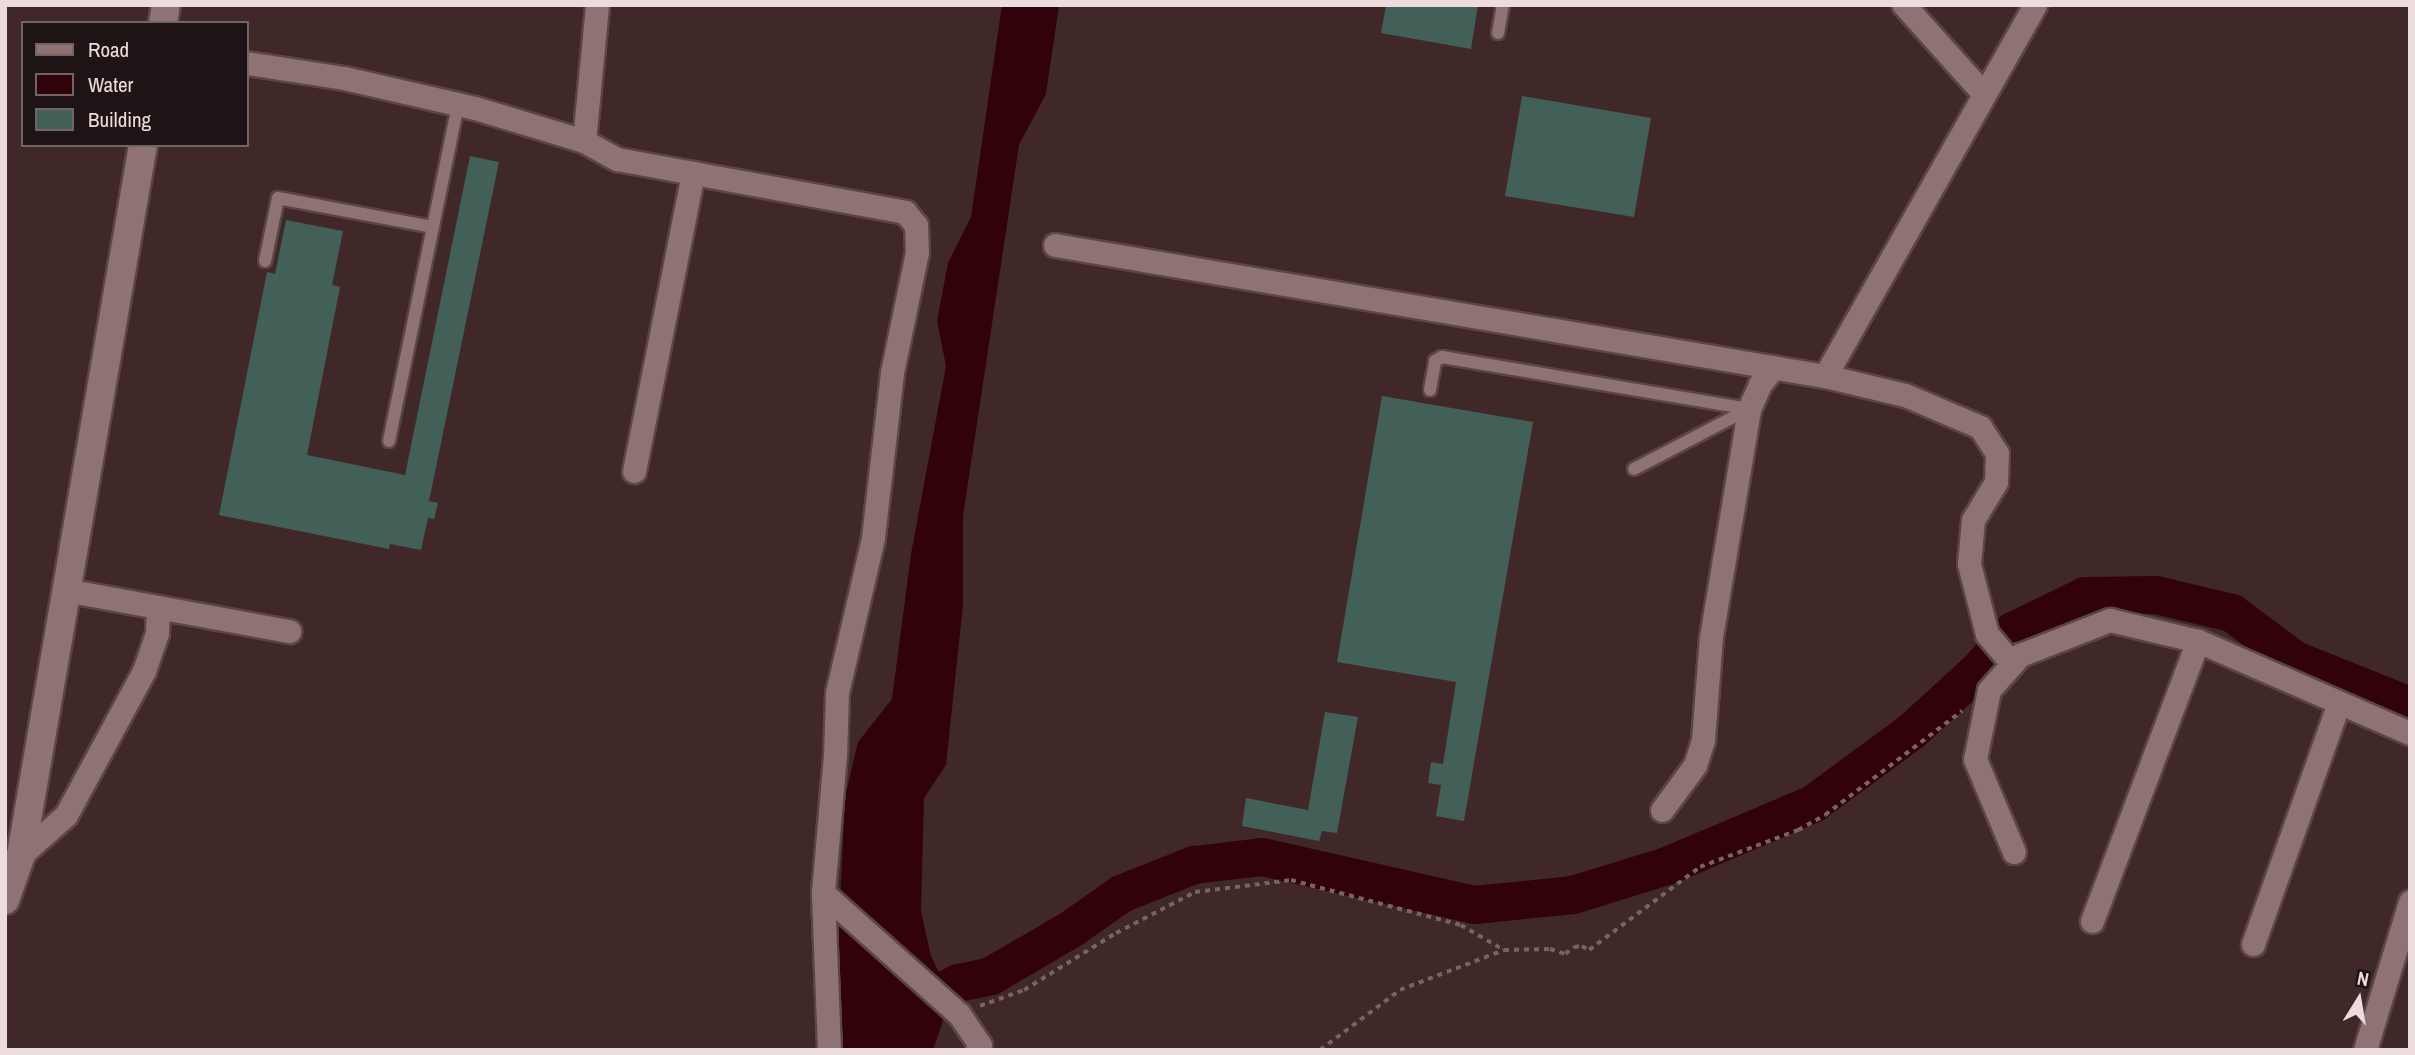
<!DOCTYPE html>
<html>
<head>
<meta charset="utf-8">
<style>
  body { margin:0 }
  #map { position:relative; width:2415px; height:1055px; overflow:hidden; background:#402829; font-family:"Archivo Narrow",sans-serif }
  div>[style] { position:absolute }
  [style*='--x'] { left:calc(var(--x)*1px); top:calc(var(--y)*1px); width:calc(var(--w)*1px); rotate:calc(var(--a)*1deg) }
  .water>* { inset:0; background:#32020b }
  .river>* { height:38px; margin:-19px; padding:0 19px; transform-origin:19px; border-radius:19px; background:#32020b }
  .building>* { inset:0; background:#436058 }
  .path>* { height:3.5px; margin-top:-1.75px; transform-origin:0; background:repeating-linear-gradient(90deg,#786263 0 5px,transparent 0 10px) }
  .roads { filter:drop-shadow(2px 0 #5a4547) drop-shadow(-2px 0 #5a4547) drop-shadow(0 2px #5a4547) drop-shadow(0 -2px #5a4547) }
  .service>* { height:12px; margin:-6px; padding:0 6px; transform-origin:6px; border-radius:6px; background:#8f7273 }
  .minor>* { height:23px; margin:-11.5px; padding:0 11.5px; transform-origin:11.5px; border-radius:11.5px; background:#8f7273 }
  .tertiary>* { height:28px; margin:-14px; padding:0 14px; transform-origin:14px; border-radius:14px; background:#8f7273 }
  span { translate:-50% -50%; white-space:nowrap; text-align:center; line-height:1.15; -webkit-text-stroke:5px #1f1415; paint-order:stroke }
  .frame { position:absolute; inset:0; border:7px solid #eddcdd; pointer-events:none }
  .legend { position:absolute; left:21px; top:21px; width:228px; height:126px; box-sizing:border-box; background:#1f1415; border:2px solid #716465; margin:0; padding:9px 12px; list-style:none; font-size:21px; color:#eddcdd }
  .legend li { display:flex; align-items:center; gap:14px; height:35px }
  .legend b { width:35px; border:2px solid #716465 }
  .north { position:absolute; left:2324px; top:964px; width:70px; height:70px; -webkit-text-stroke:5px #1f1415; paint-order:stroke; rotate:11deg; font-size:19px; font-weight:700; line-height:28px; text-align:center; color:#eddcdd }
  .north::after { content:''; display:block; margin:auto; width:24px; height:32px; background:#eddcdd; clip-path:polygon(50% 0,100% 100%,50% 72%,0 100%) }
</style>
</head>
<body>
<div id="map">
  <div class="water">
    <div style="clip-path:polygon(1002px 5px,1059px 5px,1046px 94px,1019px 145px,963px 516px,963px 605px,946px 765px,924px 798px,921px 912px,931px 956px,951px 997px,933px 1050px,840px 1050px,836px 986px,845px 797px,858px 742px,892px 699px,911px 554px,946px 366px,937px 321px,948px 263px,971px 217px)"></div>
  </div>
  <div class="river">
    <div style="--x:904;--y:1050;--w:25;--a:-76"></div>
    <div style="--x:910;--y:1026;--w:33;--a:-57"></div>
    <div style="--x:928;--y:998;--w:34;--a:-26"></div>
    <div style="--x:959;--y:983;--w:33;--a:-12"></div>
    <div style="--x:991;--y:976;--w:95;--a:-30.3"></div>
    <div style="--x:1073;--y:928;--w:59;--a:-35.3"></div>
    <div style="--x:1121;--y:894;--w:79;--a:-21.7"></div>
    <div style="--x:1194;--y:865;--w:68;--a:-6.7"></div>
    <div style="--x:1262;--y:857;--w:218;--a:12.7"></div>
    <div style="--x:1475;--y:905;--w:99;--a:-5.8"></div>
    <div style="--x:1573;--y:895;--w:98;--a:-17.1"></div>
    <div style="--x:1667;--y:866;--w:159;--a:-23"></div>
    <div style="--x:1813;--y:804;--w:122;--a:-36.3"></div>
    <div style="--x:1911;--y:732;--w:92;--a:-42.4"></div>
    <div style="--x:1979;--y:670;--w:52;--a:-48.9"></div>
    <div style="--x:2013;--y:631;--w:80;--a:-25.9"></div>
    <div style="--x:2085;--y:596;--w:71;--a:-0.8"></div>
    <div style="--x:2156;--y:595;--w:78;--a:13.3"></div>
    <div style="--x:2232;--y:613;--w:79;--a:36.7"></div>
    <div style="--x:2295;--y:660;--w:124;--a:21.8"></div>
  </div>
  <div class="building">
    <div style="clip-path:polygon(1386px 5px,1478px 5px,1471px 49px,1381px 33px)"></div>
    <div style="clip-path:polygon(1522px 96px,1651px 118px,1634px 217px,1505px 196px)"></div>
    <div style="clip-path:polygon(470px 156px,499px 162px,429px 501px,438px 503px,434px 519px,428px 518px,421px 550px,390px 544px,389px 549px,219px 515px,267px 272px,275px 274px,286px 220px,343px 231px,332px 285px,340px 287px,307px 455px,405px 475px)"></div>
    <div style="clip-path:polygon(1382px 396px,1533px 422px,1464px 821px,1436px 816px,1441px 785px,1428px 783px,1431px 762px,1443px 764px,1456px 682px,1337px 662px)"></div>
    <div style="clip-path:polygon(1325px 712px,1358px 717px,1337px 833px,1322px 831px,1319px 841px,1242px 826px,1246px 798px,1308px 810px)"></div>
  </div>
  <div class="path">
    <div style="--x:980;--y:1006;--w:47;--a:-20"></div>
    <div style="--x:1024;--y:990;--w:108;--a:-31.8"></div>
    <div style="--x:1116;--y:933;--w:89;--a:-27.4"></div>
    <div style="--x:1195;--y:892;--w:97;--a:-7.1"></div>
    <div style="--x:1291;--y:880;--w:176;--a:14.8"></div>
    <div style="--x:1461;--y:925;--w:50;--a:30.2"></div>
    <div style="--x:1504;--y:950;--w:46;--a:-1.2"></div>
    <div style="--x:1550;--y:949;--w:16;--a:18"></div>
    <div style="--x:1565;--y:954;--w:11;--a:-38"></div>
    <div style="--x:1574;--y:947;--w:8;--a:-7"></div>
    <div style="--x:1582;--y:946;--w:8;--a:30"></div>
    <div style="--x:1589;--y:950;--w:139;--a:-36.8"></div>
    <div style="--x:1700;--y:867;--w:105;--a:-20.7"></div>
    <div style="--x:1798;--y:830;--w:31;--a:-29"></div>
    <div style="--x:1825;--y:815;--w:172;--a:-37.2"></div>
    <div style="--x:1320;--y:1050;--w:100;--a:-36.9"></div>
    <div style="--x:1400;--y:990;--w:111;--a:-21"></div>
  </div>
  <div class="roads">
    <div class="service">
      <div style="--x:1498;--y:33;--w:28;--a:-80"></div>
      <div style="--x:265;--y:261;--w:64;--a:-78.3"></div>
      <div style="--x:278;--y:198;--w:158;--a:10.6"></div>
      <div style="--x:1430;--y:390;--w:29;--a:-80"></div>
      <div style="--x:1435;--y:361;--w:8;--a:-30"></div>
      <div style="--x:1442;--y:357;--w:311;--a:9.6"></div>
      <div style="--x:389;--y:441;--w:344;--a:-78.4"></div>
      <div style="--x:1634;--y:469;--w:130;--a:-27.6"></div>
    </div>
    <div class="minor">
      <div style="--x:1904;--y:5;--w:118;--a:48.1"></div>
      <div style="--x:247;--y:63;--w:98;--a:8.8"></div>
      <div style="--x:344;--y:78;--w:134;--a:12.9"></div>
      <div style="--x:475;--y:108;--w:114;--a:16.8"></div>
      <div style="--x:584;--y:141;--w:38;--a:29"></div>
      <div style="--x:617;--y:159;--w:293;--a:10.4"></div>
      <div style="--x:905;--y:212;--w:17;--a:50"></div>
      <div style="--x:916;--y:225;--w:27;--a:88"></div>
      <div style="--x:917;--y:252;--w:124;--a:101.7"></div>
      <div style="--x:892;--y:373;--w:166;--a:96.6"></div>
      <div style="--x:873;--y:538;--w:159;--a:103.1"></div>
      <div style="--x:837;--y:693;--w:62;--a:91.8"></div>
      <div style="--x:835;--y:755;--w:139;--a:95"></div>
      <div style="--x:584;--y:141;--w:137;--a:-84.5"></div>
      <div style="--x:1055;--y:245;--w:781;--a:9.66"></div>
      <div style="--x:1825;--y:376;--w:82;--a:13.4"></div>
      <div style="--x:1905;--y:395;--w:82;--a:23.1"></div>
      <div style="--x:1980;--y:427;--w:31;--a:57"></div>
      <div style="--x:1997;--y:453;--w:29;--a:92"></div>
      <div style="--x:1996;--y:482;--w:44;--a:121.2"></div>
      <div style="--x:1973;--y:520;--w:44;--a:95.2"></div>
      <div style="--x:1969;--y:564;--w:72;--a:75.6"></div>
      <div style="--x:1987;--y:634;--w:39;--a:50"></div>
      <div style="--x:1825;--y:376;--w:426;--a:-60.5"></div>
      <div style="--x:634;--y:471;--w:304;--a:-78.8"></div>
      <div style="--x:65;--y:590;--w:228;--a:10.4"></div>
      <div style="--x:1662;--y:810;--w:56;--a:-53.7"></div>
      <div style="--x:1695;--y:765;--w:26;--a:-72"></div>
      <div style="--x:1703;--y:740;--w:103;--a:-85.6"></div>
      <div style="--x:1711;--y:637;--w:231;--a:-80.5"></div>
      <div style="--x:1749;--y:409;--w:27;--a:-66"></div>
      <div style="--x:1760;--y:384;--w:22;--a:-51"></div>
      <div style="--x:2014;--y:852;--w:101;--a:-112.8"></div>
      <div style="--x:1975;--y:759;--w:70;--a:-78.5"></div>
      <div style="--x:1989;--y:690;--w:47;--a:-48.5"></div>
      <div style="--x:2020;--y:655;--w:97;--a:-21.3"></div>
      <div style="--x:2110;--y:620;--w:90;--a:13.4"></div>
      <div style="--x:2198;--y:641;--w:231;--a:23.5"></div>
      <div style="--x:21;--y:855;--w:60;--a:-41.6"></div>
      <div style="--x:66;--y:815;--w:164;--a:-61.6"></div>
      <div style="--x:144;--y:671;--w:40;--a:-71.1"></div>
      <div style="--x:157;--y:633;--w:26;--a:-88"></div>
      <div style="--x:2092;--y:921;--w:299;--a:-69.3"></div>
      <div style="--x:2253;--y:944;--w:256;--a:-70.4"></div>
      <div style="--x:829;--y:1050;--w:157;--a:-92.2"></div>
      <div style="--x:823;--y:893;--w:182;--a:41.7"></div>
      <div style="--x:959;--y:1014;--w:37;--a:56"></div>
      <div style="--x:980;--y:1045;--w:6;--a:121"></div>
      <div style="--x:2365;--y:1050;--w:155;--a:-73.1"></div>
    </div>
    <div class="tertiary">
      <div style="--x:163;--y:23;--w:18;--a:-81"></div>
      <div style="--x:5;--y:900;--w:48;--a:-70.4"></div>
      <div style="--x:21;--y:855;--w:720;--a:-80.25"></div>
    </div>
  </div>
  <div class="frame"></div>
  <ul class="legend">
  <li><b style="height:9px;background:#8f7273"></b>Road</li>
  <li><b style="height:19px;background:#32020b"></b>Water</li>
  <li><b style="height:19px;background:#436058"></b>Building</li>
  </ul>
  <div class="north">N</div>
</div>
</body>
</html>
